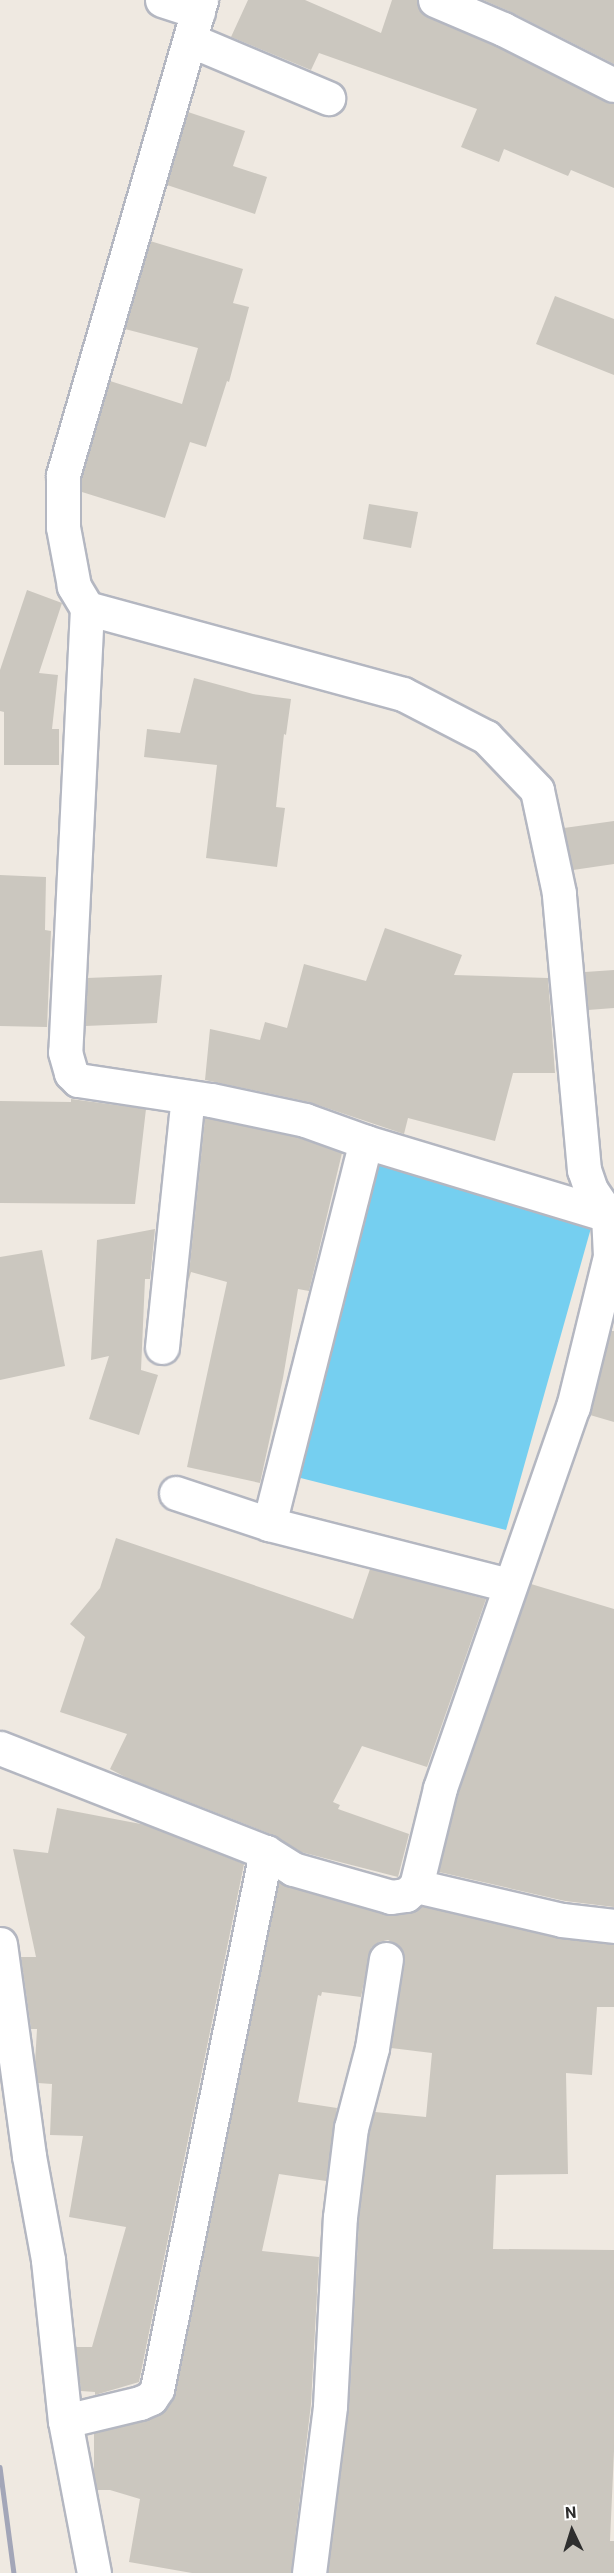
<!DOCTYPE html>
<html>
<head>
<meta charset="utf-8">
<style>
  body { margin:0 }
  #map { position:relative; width:614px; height:2573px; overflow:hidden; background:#efe9e1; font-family:Roboto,sans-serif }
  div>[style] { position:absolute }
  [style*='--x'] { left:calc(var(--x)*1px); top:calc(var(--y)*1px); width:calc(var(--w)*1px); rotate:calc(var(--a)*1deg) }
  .water>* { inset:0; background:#75cff0 }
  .building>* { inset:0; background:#cbc7bf }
  .roads { filter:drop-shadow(2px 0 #b4b7c1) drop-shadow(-2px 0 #b4b7c1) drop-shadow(0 2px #b4b7c1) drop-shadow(0 -2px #b4b7c1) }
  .street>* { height:33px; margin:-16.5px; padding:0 16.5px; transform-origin:16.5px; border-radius:16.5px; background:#fff }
  .rail>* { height:4.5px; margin:-2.25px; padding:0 2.25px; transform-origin:2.25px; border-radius:2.25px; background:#a3a6b8 }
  span { translate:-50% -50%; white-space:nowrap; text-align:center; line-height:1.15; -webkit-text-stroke:5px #fff; paint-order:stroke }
  .north { position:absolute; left:542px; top:2501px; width:60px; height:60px; -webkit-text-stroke:4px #fff; paint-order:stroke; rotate:356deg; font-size:16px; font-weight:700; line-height:24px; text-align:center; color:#2e2e2e }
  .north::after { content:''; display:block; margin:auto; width:21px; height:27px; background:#2e2e2e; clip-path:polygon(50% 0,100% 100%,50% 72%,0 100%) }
</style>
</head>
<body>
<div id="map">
  <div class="water">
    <div style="clip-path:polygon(367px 1158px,591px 1228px,506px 1530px,277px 1472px)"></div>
  </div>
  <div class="building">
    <div style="clip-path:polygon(248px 0,305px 0,381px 33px,392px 0,417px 0,420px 11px,428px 17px,495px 46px,614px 104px,614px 188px,571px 170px,568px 176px,504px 149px,499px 162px,461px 147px,477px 109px,319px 53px,311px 70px,231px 37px)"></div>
    <div style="clip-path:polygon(483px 0,614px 0,614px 64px,511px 12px)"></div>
    <div style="clip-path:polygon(188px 112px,245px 131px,233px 166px,267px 177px,255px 214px,167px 185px)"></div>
    <div style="clip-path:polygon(150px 241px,243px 269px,233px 303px,249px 307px,229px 382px,227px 381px,206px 447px,190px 442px,165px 518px,82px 492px,82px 478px,110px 381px,182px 404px,198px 348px,125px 329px)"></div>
    <div style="clip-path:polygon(555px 296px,614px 319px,614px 375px,536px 344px)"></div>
    <div style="clip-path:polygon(369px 504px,418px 512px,411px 548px,363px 539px)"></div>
    <div style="clip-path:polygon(27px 590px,62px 603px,39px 673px,58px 675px,52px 729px,59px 729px,59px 765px,4px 765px,4px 712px,0 711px,0 670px)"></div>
    <div style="clip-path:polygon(194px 678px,253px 694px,291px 699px,286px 735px,284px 734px,276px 807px,285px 808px,277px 867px,206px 858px,217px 765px,144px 757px,147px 729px,180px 733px)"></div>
    <div style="clip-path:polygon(614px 821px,614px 864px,573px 870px,564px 828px)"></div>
    <div style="clip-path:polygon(0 875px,46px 877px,45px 930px,51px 931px,47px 1027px,0 1026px)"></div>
    <div style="clip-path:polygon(385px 928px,462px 955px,454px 975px,548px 978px,555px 1073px,513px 1073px,495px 1141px,408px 1118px,404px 1134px,309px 1102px,205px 1080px,210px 1029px,260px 1040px,265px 1022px,287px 1028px,304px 964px,366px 981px)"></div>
    <div style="clip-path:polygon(614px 970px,614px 1008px,588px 1010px,585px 972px)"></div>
    <div style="clip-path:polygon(162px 975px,157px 1023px,85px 1026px,87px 978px)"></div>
    <div style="clip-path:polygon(71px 1099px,146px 1109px,135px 1204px,0 1203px,0 1101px,71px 1102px)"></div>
    <div style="clip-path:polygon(205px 1118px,300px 1138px,342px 1153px,309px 1291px,298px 1289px,283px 1378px,260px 1483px,187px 1467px,227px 1282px,191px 1272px,188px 1283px)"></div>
    <div style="clip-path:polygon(155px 1229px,150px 1279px,145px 1279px,141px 1370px,158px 1375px,139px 1435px,89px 1419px,109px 1356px,91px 1360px,97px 1240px)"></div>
    <div style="clip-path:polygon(42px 1250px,65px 1366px,0 1380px,0 1257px)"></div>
    <div style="clip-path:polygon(611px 1331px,614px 1331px,614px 1422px,590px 1415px)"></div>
    <div style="clip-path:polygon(116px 1538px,353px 1619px,370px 1569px,486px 1599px,427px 1767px,362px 1746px,333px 1802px,340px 1805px,338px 1809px,409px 1834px,398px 1877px,301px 1852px,273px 1835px,127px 1778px,110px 1769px,127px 1734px,60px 1712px,85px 1637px,70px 1624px,100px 1588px)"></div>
    <div style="clip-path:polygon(531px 1584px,614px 1609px,614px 1907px,565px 1901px,439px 1872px,458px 1793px)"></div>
    <div style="clip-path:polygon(57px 1808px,146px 1825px,244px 1864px,139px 2382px,95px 2395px,95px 2392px,81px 2391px,76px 2347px,92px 2347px,126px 2227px,69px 2217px,83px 2136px,50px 2135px,52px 2084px,38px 2083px,35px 2063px,37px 2029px,31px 2029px,21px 1957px,36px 1957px,13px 1849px,48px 1853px)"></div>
    <div style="clip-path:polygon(279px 1882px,386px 1915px,408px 1914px,421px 1906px,558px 1938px,614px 1944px,614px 2007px,597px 2007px,592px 2075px,566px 2073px,568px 2174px,496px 2175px,493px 2249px,614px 2250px,614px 2451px,610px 2541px,614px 2541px,614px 2573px,328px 2573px,349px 2408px,359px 2219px,369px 2132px,375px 2112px,426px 2117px,432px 2053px,391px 2048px,405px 1961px,403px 1952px,398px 1945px,388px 1940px,379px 1942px,371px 1948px,361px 1997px,322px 1992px,321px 1996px,318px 1995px,298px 2102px,337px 2108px,326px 2181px,279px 2174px,262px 2251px,319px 2257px,311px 2404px,291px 2573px,192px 2573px,129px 2562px,140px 2499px,110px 2490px,97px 2490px,94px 2474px,94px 2433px,159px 2415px,167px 2408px,175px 2393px)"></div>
  </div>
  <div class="roads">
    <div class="street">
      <div style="--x:162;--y:0;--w:38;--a:18"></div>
      <div style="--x:435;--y:0;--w:74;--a:23.1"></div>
      <div style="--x:503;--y:29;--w:124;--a:26.8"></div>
      <div style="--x:190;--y:40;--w:150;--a:22.8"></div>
      <div style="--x:87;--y:608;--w:445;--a:92.8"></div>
      <div style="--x:65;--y:1052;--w:22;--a:74"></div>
      <div style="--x:71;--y:1073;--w:10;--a:45"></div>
      <div style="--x:78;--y:1080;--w:134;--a:8.6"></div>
      <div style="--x:211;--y:1100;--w:96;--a:12"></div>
      <div style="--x:305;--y:1120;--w:65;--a:19.8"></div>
      <div style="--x:366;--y:1142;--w:253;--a:16.8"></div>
      <div style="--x:162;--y:1347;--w:251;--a:-84.1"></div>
      <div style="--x:176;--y:1493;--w:98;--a:18.4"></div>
      <div style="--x:269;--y:1524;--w:248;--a:14.3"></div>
      <div style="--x:269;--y:1524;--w:394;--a:-75.8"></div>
      <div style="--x:0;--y:1748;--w:286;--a:21.4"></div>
      <div style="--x:416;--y:1886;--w:150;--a:13.1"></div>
      <div style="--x:562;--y:1920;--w:52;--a:6.6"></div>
      <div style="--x:0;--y:1944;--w:214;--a:82.2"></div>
      <div style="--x:29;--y:2156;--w:106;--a:79.6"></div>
      <div style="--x:48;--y:2260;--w:162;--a:84"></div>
      <div style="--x:65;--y:2421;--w:155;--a:79.2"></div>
      <div style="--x:65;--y:2421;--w:77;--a:-13.5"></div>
      <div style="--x:140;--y:2403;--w:12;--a:-24"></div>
      <div style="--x:151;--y:2398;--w:11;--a:-56"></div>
      <div style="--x:157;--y:2389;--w:548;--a:-78.53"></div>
      <div style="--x:266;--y:1852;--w:32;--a:32"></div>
      <div style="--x:293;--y:1869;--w:102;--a:15.9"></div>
      <div style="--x:391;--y:1897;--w:15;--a:-8"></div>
      <div style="--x:406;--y:1895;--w:13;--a:-42"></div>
      <div style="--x:416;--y:1886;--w:101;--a:-76.2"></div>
      <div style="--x:440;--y:1788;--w:404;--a:-70.8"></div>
      <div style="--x:573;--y:1407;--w:155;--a:-76.2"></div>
      <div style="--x:610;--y:1256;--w:41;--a:-92.8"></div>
      <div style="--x:608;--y:1215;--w:30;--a:-124"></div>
      <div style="--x:591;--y:1190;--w:21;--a:-109"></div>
      <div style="--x:584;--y:1170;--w:278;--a:-95.2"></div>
      <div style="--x:559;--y:893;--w:105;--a:-102.1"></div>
      <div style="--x:537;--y:790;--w:74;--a:-133.9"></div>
      <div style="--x:486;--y:737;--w:93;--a:-152.6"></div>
      <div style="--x:403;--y:694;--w:327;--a:-164.8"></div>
      <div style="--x:87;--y:608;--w:26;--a:-121"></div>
      <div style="--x:74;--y:586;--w:60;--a:-100.6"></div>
      <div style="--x:63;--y:527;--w:52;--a:-90"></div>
      <div style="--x:63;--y:475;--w:495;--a:-73.8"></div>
      <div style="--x:309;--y:2573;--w:168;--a:-82.8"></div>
      <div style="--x:330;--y:2406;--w:189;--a:-87"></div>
      <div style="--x:340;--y:2217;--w:90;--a:-83"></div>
      <div style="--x:351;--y:2128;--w:83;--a:-75.3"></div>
      <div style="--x:372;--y:2048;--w:90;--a:-81.1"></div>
    </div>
  </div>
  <div class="rail">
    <div style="--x:0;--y:2467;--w:107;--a:82.5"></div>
  </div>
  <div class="north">N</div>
</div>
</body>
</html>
